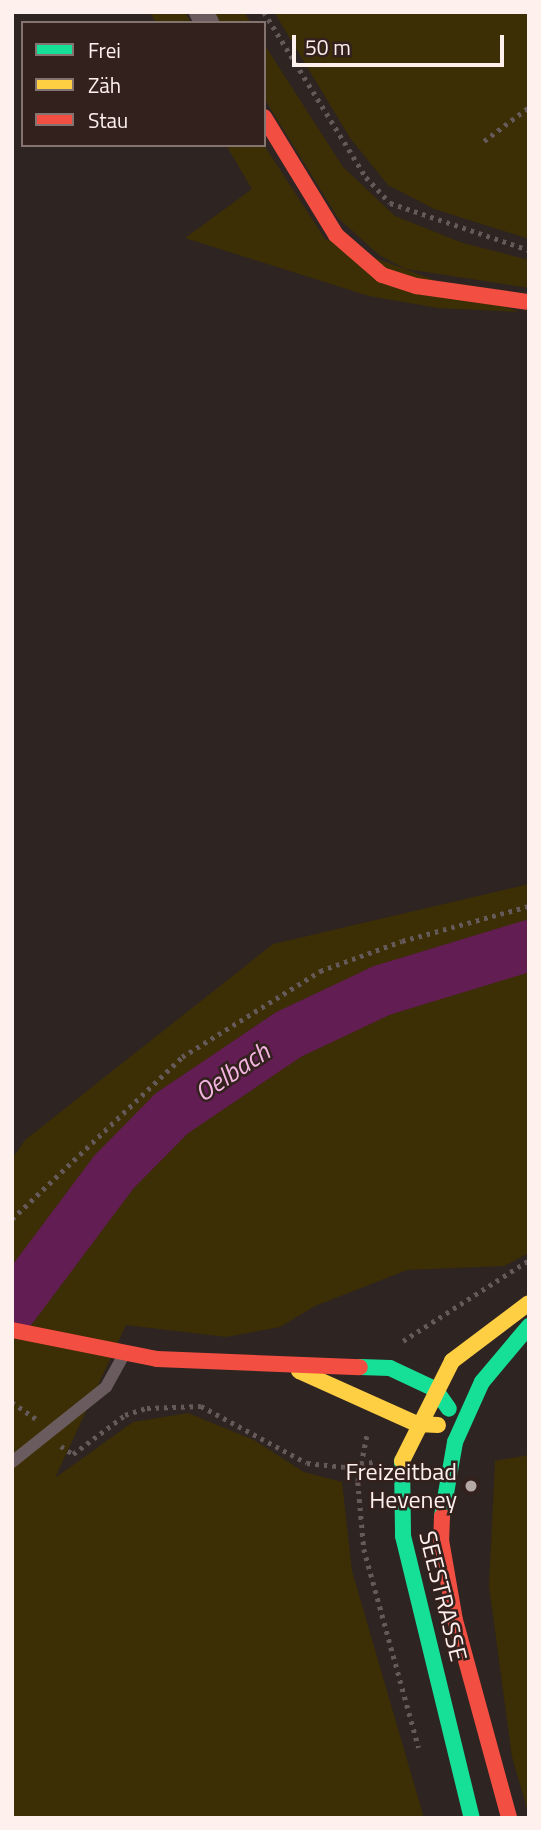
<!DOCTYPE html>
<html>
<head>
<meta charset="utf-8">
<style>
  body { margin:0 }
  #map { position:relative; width:541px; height:1830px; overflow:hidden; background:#2e2422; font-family:"Titillium Web",sans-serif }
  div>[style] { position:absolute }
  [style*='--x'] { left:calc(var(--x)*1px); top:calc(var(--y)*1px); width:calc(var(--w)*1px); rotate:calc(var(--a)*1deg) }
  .green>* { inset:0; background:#3c2e05 }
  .river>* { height:51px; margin:-25.5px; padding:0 25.5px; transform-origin:25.5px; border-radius:25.5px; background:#621d53 }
  .path>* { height:4.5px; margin-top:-2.25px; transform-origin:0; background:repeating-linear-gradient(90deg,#655a59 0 3.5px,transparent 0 8.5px) }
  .lane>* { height:12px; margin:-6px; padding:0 6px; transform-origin:6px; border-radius:6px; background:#6a5c5e }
  .street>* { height:24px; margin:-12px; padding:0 12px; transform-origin:12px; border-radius:12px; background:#6a5c5e }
  .fast>* { height:16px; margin:-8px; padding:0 8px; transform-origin:8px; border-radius:8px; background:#16e098 }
  .slow>* { height:16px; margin:-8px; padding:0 8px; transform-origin:8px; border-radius:8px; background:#ffcf43 }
  .jam>* { height:16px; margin:-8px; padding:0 8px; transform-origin:8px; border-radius:8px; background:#f24e42 }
  .dots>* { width:19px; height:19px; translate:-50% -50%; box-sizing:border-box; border:4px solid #33211d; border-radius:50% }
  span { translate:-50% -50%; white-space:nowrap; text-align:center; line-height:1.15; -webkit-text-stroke:5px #33211d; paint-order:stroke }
  .poi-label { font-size:24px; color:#fdf0ed }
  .right { translate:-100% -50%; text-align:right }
  .street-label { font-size:24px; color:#fdf0ed }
  .water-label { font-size:26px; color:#f4b4e2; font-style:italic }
  .frame { position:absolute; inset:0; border:14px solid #fdf0ed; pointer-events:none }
  .legend { position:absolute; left:21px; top:21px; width:245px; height:126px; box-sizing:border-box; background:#33211d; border:2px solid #847470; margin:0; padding:9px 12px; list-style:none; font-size:21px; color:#fdf0ed }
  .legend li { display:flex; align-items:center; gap:14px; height:35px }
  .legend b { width:35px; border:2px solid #847470 }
  .scale { position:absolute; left:292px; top:35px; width:212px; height:32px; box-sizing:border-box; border:4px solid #fdf0ed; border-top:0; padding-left:9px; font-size:21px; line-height:24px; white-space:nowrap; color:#fdf0ed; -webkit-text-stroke:5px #33211d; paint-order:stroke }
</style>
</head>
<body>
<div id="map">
  <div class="green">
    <div style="clip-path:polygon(150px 12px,185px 12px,191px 23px,156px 23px)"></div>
    <div style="clip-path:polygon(212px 12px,244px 12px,251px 23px,219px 23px)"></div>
    <div style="clip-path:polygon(274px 12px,529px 12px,529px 239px,434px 209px,388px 185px,350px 138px)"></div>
    <div style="clip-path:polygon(264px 44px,343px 167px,395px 216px,463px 243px,529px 260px,529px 288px,406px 269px,379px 255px,338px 218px,264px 98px)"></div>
    <div style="clip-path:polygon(226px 145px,264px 145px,325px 239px,519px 312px,438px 308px,369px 296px,185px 238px,252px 189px)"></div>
    <div style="clip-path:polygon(529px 884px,529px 1253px,504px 1266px,407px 1270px,315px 1306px,280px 1327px,226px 1337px,126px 1325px,55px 1478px,133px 1422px,188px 1413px,254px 1440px,304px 1472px,342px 1482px,352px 1571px,424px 1818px,12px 1818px,12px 1159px,25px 1140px,273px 944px)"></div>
    <div style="clip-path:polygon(529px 1455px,529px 1815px,512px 1757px,489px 1586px,495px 1461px)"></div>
  </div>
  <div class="river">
    <div style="--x:12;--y:1307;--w:169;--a:-53.2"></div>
    <div style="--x:113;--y:1172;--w:83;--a:-45.5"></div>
    <div style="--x:171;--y:1113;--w:141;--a:-34"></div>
    <div style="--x:288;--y:1034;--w:103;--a:-25.3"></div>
    <div style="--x:381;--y:990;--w:155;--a:-16.9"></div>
  </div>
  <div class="path">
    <div style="--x:264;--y:12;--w:194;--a:58.3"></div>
    <div style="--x:366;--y:177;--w:35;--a:47"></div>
    <div style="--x:390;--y:203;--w:147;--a:18.7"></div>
    <div style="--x:484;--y:141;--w:56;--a:-37.1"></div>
    <div style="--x:12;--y:1219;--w:235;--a:-43.6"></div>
    <div style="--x:182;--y:1057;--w:163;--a:-31.9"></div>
    <div style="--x:320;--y:971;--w:87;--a:-20.1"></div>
    <div style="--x:402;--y:941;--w:132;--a:-15.4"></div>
    <div style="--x:403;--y:1341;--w:150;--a:-32.7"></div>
    <div style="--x:12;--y:1402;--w:29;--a:35"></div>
    <div style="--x:367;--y:1436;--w:47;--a:101.1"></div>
    <div style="--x:358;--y:1482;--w:67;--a:84.9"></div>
    <div style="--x:364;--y:1549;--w:206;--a:74.6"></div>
    <div style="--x:61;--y:1446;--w:14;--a:34"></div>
    <div style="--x:73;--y:1454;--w:65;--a:-36.9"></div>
    <div style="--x:125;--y:1415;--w:23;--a:-18"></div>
    <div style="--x:147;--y:1408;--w:54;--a:-2.1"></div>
    <div style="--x:201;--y:1406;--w:120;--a:28.3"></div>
    <div style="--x:307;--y:1463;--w:37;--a:6"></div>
    <div style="--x:344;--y:1467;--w:29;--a:-10"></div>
  </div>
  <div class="lane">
    <div style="--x:12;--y:1462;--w:120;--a:-38.6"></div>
    <div style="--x:106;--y:1387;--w:37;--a:-61"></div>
  </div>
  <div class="street">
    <div style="--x:201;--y:12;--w:13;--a:61"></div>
  </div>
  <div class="fast">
    <div style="--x:360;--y:1367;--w:30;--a:2"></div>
    <div style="--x:390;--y:1368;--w:50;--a:25"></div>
    <div style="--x:435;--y:1389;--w:24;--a:55"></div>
    <div style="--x:402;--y:1461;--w:75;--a:89.2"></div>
    <div style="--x:403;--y:1536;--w:290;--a:76.3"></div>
    <div style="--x:442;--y:1516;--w:75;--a:-80"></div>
    <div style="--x:455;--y:1442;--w:66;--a:-65.8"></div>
    <div style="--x:482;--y:1382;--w:73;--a:-50"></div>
  </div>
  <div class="slow">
    <div style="--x:299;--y:1371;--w:129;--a:24.2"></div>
    <div style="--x:417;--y:1424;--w:21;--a:3"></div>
    <div style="--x:402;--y:1461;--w:112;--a:-63.4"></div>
    <div style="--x:452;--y:1361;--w:96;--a:-37"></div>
  </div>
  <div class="jam">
    <div style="--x:264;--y:117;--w:138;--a:58.6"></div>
    <div style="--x:336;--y:235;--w:61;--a:41"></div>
    <div style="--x:382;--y:275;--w:36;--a:18"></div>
    <div style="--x:416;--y:286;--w:114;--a:8.1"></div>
    <div style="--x:12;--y:1330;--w:148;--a:11.3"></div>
    <div style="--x:157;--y:1359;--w:203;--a:2.3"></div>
    <div style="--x:442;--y:1516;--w:24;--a:92"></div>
    <div style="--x:441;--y:1540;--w:81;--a:80.1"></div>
    <div style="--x:455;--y:1620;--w:205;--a:74.7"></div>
  </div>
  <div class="dots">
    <div style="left:471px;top:1486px;background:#b5a9a6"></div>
  </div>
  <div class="poi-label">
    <span class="right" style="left:457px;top:1486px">Freizeitbad<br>Heveney</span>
  </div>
  <div class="street-label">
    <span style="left:443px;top:1596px;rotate:76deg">SEESTRASSE</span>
  </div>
  <div class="water-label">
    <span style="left:232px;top:1072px;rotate:-34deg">Oelbach</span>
  </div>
  <div class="frame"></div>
  <ul class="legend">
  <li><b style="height:9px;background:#16e098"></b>Frei</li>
  <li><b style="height:9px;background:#ffcf43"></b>Zäh</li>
  <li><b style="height:9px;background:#f24e42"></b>Stau</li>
  </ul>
  <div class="scale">50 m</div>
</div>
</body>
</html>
